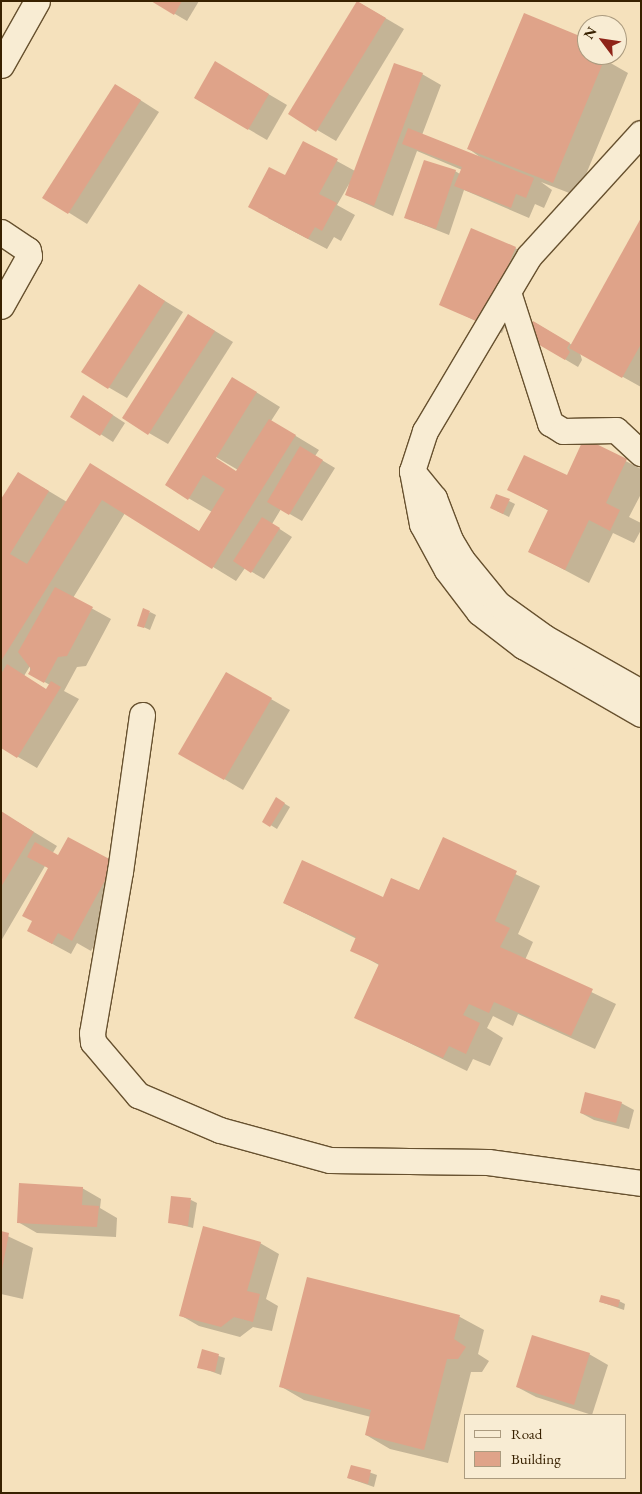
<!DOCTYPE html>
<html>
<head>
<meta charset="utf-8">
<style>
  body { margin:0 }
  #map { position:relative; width:642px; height:1494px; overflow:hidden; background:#f5e1bc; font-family:"EB Garamond",serif }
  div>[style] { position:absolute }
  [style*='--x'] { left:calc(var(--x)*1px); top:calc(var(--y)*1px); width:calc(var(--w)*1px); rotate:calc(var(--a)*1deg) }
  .shadow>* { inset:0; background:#0003 }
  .building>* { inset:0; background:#dfa389 }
  .roads { filter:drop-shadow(1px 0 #67512f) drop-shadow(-1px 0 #67512f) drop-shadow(0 1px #67512f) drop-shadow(0 -1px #67512f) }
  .minor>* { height:25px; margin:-12.5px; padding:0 12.5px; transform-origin:12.5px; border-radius:12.5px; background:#f8ecd3 }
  span { translate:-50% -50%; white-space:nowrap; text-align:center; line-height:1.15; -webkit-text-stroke:5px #f8ecd3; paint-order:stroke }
  .frame { position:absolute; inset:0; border:2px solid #382100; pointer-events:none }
  .legend { position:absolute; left:464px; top:1414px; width:162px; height:65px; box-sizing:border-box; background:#f8ecd3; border:1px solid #ab9b7f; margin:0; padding:6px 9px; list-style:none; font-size:15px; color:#382100 }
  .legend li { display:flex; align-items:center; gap:10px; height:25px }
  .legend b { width:25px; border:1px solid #ab9b7f }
  .north { position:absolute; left:577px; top:15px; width:50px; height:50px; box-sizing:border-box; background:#f8ecd3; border:1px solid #ab9b7f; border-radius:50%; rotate:301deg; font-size:14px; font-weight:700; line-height:20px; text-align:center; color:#382100 }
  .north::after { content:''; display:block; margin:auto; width:18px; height:22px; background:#8f2418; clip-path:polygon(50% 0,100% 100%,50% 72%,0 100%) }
</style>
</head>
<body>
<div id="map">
  <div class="shadow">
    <div style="clip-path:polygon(153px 1px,199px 1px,187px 21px)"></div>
    <div style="clip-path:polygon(358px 2px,404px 29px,336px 141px,290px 114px)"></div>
    <div style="clip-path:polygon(587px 40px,587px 55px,610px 55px,607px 61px,628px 73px,577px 196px,541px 182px,552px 190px,544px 208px,535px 204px,529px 218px,464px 190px,449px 235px,406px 218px,455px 171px,460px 174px,462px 170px,417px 151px,393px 216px,347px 195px,349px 184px,337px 205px,355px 215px,341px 241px,334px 237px,327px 249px,268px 218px,304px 143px,355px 171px,422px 74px,441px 85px,422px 135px,484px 160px,469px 149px)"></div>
    <div style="clip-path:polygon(216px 63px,287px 105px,267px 140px,195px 98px)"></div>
    <div style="clip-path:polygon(134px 96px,159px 112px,87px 224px,44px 197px)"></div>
    <div style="clip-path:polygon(641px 221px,641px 387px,580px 353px,582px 360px,578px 367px,526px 336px,534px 322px,572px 345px)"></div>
    <div style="clip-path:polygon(515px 248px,534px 259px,502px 333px,440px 304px)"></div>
    <div style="clip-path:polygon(139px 285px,183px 312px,127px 398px,108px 387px)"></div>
    <div style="clip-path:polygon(207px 326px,233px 342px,168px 444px,123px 418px)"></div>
    <div style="clip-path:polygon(evenodd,256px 392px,280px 407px,271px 421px,319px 450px,315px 456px,335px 468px,302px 521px,281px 509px,272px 524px,292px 537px,264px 579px,245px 568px,236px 581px,125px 513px,73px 598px,111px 619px,86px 666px,77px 667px,64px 691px,79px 699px,37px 768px,1px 747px,1px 501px,42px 487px,67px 502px,90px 465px,200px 532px,212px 512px,166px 485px,256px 392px,211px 454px,238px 470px,238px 473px,210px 456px,211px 454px,256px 392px,30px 666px,30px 674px,50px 685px,47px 690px,24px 676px,30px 666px)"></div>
    <div style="clip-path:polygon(96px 404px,125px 423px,113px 442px,72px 416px)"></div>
    <div style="clip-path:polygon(585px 440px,641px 469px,641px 494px,629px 517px,641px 523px,641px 530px,634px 543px,613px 533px,589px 583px,529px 551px,549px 511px,509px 489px,567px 477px)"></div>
    <div style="clip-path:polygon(509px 501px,515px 504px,509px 517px,497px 511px)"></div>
    <div style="clip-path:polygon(150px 612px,156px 615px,150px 630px,139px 625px)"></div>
    <div style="clip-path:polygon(226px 673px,290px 710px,243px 790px,180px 753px)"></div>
    <div style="clip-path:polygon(277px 799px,290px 807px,277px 829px,264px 821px)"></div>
    <div style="clip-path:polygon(1px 812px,57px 846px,52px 854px,58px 857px,115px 863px,133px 874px,91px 951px,77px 943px,71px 954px,47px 941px,34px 921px,49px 868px,45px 866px,1px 941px)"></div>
    <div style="clip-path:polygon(443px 839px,540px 886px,518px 934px,533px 942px,525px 960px,616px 1004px,595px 1049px,518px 1014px,513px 1026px,493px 1016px,487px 1028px,503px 1038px,490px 1066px,473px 1059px,467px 1071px,356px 1017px,379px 965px,352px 950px,357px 939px,284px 903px,383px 898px,419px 891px)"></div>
    <div style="clip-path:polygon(621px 1103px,634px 1110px,629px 1129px,594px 1120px,581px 1113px)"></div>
    <div style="clip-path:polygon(82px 1188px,101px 1199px,100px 1208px,117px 1218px,116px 1237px,37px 1233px,18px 1222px)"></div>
    <div style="clip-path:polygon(191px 1200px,197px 1203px,193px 1228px,169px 1222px)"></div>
    <div style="clip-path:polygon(1px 1233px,33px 1248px,23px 1299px,1px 1294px)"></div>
    <div style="clip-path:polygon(260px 1243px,279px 1254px,266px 1299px,278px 1306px,272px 1331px,253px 1327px,240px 1337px,199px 1326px,180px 1315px)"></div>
    <div style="clip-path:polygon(308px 1278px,460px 1317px,484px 1330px,478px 1354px,489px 1361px,482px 1372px,471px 1372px,448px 1463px,390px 1449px,366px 1435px,371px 1417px,304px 1400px,280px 1386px)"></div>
    <div style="clip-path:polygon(619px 1301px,625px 1304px,624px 1310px,601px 1302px)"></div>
    <div style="clip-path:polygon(203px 1351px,225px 1358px,221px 1375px,199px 1367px)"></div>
    <div style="clip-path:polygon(589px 1354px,608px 1365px,592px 1415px,536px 1397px,517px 1387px)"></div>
    <div style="clip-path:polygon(351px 1466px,377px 1475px,374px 1487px,348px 1478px)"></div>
  </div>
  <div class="building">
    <div style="clip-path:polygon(151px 1px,182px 1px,174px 15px)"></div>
    <div style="clip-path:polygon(357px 1px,386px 18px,316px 132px,288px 114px)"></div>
    <div style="clip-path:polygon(524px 13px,587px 39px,583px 49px,587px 55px,605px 58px,553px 183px,467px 149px)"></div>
    <div style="clip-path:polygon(215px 61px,269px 94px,248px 130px,194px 98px)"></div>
    <div style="clip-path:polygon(394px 63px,423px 73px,374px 206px,345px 195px)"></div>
    <div style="clip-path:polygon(115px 84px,141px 100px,68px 214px,42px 198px)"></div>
    <div style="clip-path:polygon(408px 128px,534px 178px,526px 198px,516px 194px,511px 208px,454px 186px,462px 167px,402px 144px)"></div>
    <div style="clip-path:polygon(303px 141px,338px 159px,319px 194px,337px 203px,322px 231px,315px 227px,308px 239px,248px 207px,269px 167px,285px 175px)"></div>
    <div style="clip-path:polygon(424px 160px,456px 170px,436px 229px,404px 218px)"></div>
    <div style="clip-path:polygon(641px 218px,641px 344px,622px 378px,569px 348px)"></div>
    <div style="clip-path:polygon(471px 228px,516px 247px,483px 324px,439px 305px)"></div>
    <div style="clip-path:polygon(139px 284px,165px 301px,108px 389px,81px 372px)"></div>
    <div style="clip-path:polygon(188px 314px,215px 331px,148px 435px,122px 418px)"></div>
    <div style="clip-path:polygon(533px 321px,570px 343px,567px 348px,570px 352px,565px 360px,524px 336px)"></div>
    <div style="clip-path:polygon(232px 377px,257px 392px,216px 458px,236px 471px,269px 419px,296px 435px,212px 569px,102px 500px,1px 661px,1px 499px,18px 472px,49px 491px,10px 554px,27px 564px,90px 463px,199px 531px,225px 489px,203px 475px,188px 500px,165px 485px)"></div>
    <div style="clip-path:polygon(83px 395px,113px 415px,100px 436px,70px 417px)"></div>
    <div style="clip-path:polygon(584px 438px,627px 459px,606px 503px,620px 510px,610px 531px,589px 520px,565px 570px,528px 552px,548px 510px,507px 490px,524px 455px,567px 475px)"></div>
    <div style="clip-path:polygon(300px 446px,323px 460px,289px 515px,267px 502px)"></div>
    <div style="clip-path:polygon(496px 494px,510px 499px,503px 514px,490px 508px)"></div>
    <div style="clip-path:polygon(262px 517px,280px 528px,251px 573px,233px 561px)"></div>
    <div style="clip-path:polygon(55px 587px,93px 607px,67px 656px,58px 657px,44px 683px,28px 674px,31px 669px,18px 652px)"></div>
    <div style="clip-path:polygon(143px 608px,150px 611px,144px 628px,137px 626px)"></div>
    <div style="clip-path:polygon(7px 664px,46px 689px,51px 681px,61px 687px,17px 758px,1px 748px,1px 674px)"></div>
    <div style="clip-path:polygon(226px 672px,272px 698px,224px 780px,178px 754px)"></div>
    <div style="clip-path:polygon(276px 797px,285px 803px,270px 827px,262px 822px)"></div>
    <div style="clip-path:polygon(1px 811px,34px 832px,1px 887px)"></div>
    <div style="clip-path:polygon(68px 837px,115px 862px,72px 941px,58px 933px,52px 944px,27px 931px,32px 921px,22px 916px,48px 868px,27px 857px,35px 842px,58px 855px)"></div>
    <div style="clip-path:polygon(443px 837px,517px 871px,495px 921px,510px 928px,500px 947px,593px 989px,571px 1036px,494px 1002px,489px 1013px,469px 1004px,463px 1015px,480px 1023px,466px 1054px,449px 1046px,443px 1058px,354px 1018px,379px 964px,350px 951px,356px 937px,283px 903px,302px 860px,383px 897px,391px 878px,419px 890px)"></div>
    <div style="clip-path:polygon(585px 1092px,622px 1102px,616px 1123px,580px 1113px)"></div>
    <div style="clip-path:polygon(19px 1183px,83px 1187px,82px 1205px,99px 1206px,97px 1227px,17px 1223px)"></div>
    <div style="clip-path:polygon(171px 1196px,191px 1198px,188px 1226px,168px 1223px)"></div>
    <div style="clip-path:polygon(203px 1226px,261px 1242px,247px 1291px,260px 1294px,253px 1322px,234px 1317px,221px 1327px,179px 1316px)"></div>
    <div style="clip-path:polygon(1px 1231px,9px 1233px,2px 1270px,1px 1270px)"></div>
    <div style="clip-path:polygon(307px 1277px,460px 1315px,454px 1339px,466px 1347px,458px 1359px,447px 1359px,424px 1450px,365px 1435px,371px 1410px,279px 1387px)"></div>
    <div style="clip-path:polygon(601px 1295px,620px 1300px,618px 1307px,599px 1302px)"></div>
    <div style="clip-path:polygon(532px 1335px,590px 1353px,574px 1405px,516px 1387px)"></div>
    <div style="clip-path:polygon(202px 1349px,219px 1354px,215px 1372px,197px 1368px)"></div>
    <div style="clip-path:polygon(351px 1465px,371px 1470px,368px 1484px,347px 1478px)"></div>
  </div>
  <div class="roads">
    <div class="minor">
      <div style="--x:1;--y:65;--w:73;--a:-60.6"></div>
      <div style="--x:641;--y:133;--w:166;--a:132.3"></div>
      <div style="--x:529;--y:256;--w:204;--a:120.7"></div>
      <div style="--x:425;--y:431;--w:42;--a:108"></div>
      <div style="--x:412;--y:471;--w:54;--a:79.3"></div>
      <div style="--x:422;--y:524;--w:52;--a:61.5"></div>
      <div style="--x:447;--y:570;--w:53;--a:52.7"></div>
      <div style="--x:479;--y:612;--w:56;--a:37.7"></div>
      <div style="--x:523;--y:646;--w:136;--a:30"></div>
      <div style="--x:1;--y:232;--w:32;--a:34"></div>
      <div style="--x:28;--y:250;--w:6;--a:81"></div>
      <div style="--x:29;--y:256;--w:57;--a:119.2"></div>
      <div style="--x:508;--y:292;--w:138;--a:72.2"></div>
      <div style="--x:550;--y:423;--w:15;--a:32"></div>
      <div style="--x:563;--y:431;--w:53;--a:-1.1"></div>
      <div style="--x:616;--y:430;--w:34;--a:43"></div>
      <div style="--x:412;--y:471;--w:35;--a:51"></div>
      <div style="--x:434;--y:498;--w:45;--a:69.1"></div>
      <div style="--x:450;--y:540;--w:23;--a:59"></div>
      <div style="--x:462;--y:560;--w:57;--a:50.7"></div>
      <div style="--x:498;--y:604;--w:57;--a:35.7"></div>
      <div style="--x:544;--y:637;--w:112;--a:29.6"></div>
      <div style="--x:142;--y:715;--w:158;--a:98"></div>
      <div style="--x:120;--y:871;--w:164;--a:99.8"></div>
      <div style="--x:92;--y:1033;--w:9;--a:84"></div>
      <div style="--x:93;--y:1042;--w:70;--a:49.7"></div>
      <div style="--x:138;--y:1095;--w:89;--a:23.1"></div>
      <div style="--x:220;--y:1130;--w:114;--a:15.3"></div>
      <div style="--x:330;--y:1160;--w:158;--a:0.7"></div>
      <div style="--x:488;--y:1162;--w:154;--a:7.8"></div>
    </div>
  </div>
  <div class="frame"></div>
  <ul class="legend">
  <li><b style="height:6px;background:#f8ecd3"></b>Road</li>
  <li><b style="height:14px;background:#dfa389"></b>Building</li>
  </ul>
  <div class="north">N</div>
</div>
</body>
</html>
